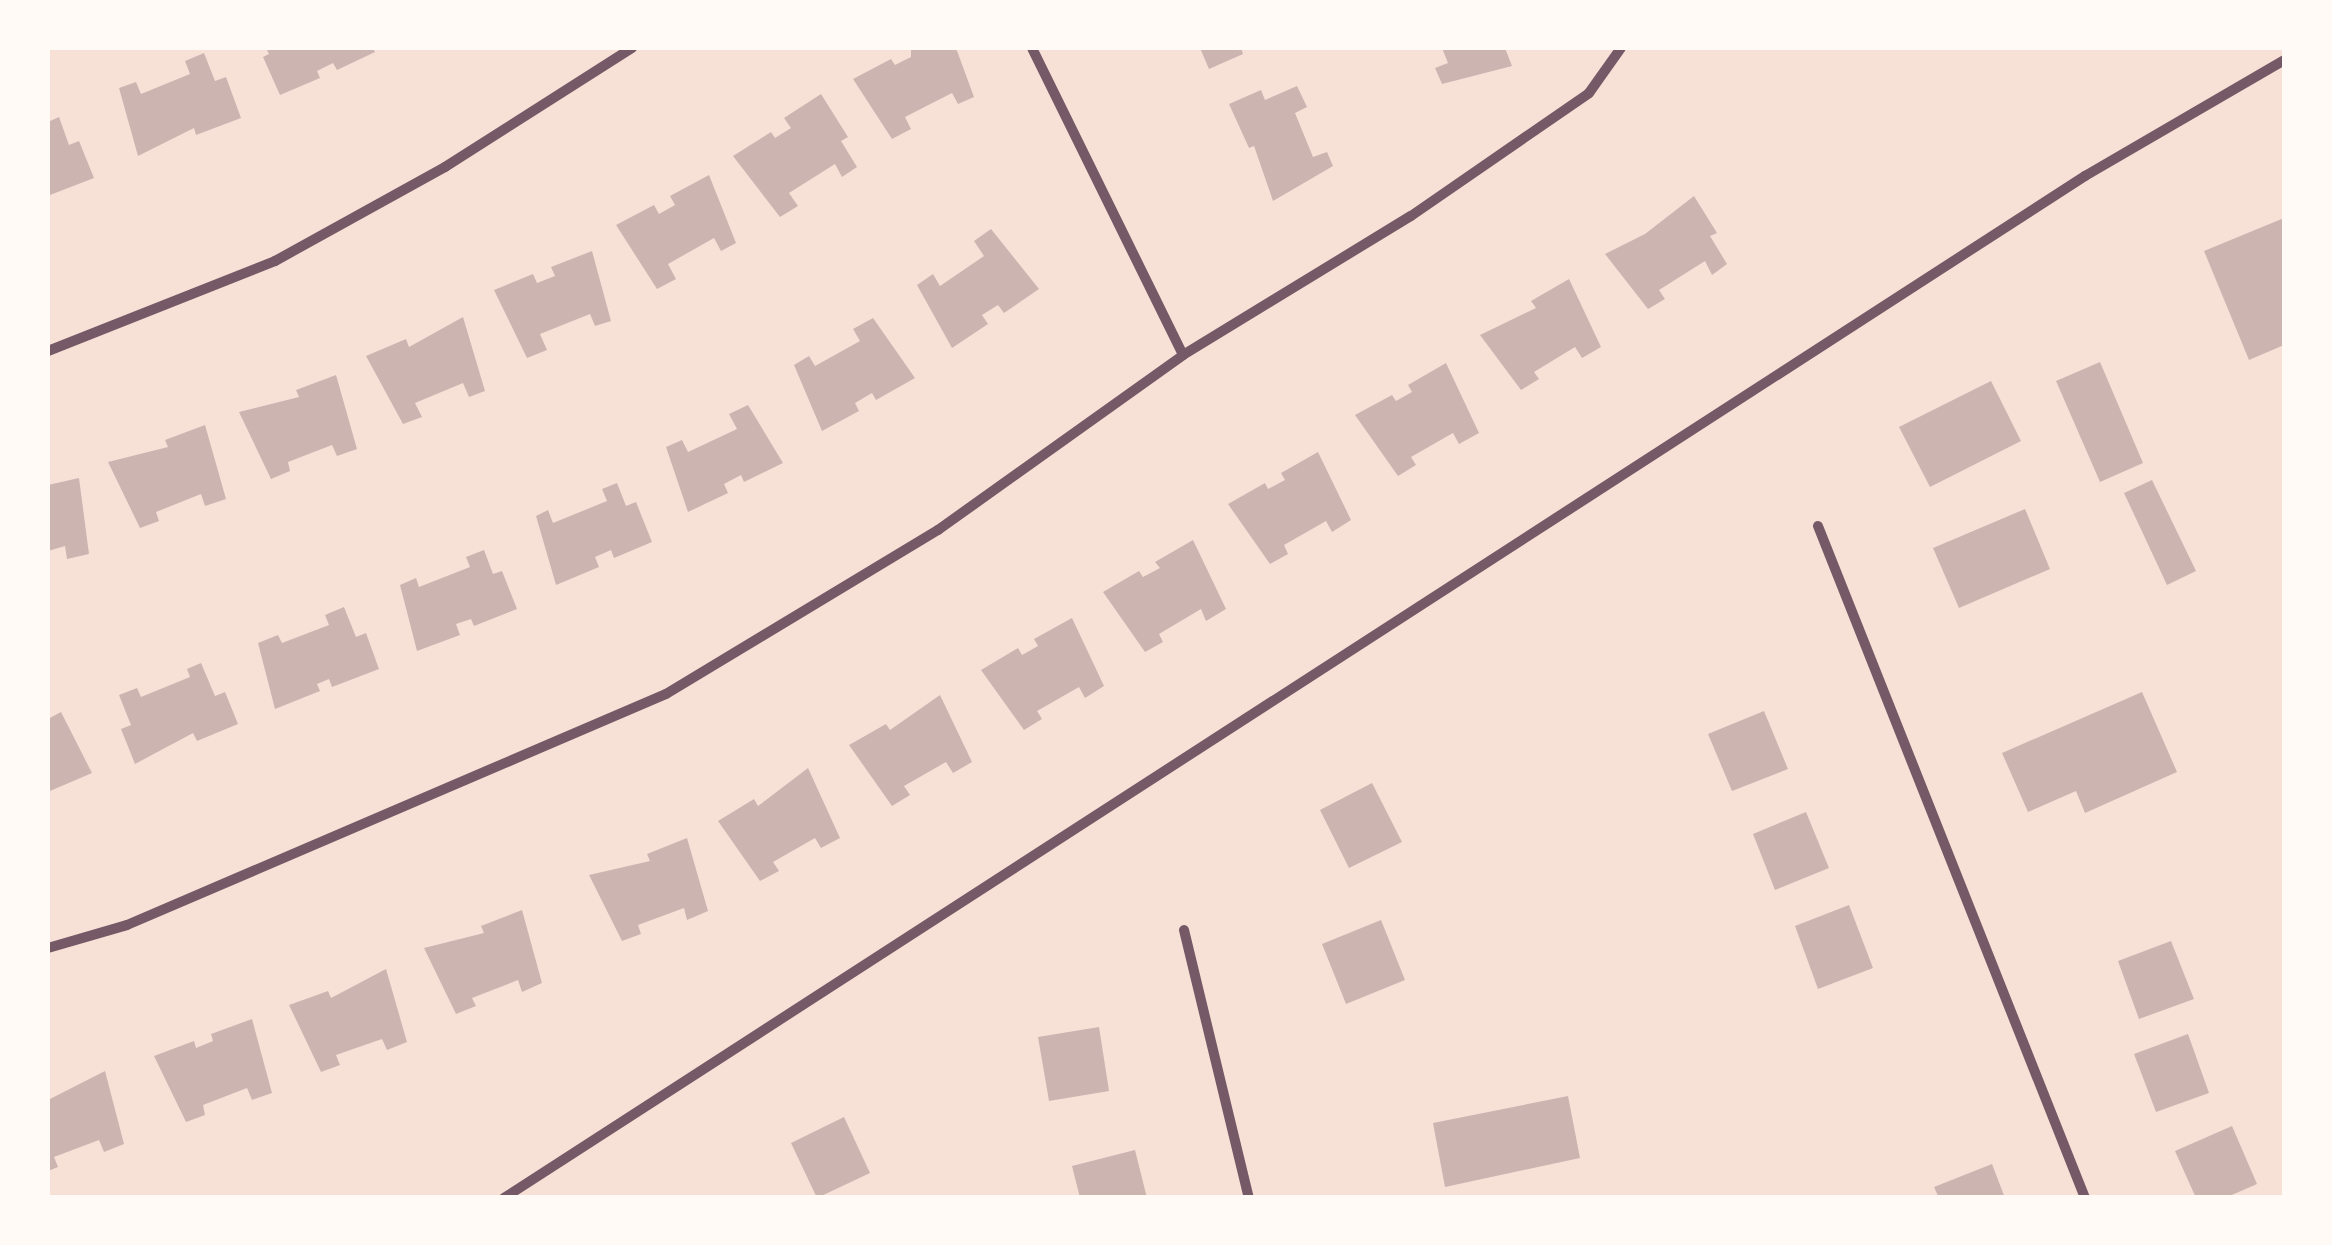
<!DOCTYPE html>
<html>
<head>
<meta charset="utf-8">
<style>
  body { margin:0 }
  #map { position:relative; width:2332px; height:1245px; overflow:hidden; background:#f7e1d7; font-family:Raleway,sans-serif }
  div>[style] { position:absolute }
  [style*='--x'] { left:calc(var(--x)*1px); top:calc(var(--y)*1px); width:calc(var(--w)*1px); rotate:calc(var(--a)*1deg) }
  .building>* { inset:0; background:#ccb4b1 }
  .minor>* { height:10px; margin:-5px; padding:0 5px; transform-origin:5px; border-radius:5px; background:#755966 }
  span { translate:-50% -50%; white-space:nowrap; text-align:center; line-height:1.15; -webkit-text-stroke:10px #fffaf5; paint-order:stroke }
  .frame { position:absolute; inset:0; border:50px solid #fffaf5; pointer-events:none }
</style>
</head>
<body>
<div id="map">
  <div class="building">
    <div style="clip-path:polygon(266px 48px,373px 48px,375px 52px,337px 70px,333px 63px,317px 71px,320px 78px,280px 95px,263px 57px,269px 54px)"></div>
    <div style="clip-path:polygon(911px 48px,956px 48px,974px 97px,958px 104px,952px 93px,905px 117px,911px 129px,892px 139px,853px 79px,891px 59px,895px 65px,911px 57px)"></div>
    <div style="clip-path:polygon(1200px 48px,1241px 48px,1243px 54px,1209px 69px)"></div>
    <div style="clip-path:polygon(1442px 48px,1505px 48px,1512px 66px,1442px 84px,1435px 68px,1448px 63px)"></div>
    <div style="clip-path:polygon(204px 53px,215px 81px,226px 77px,241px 118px,196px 135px,194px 128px,138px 156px,119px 88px,136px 82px,141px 94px,190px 74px,185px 61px)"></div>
    <div style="clip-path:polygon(1297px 86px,1307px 107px,1295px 113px,1313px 157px,1327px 152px,1333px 166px,1273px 201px,1254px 146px,1249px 148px,1229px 104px,1261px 90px,1265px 100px)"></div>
    <div style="clip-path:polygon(821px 94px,848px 137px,841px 141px,857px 167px,842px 177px,835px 164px,789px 193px,798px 206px,780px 217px,733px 156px,771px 132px,775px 138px,791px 128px,784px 118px)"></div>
    <div style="clip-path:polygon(59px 117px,69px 145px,79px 141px,94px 178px,50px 195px,48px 122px)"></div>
    <div style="clip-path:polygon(709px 175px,736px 243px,721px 251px,714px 238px,668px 264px,676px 279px,657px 289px,616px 225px,654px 205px,659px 214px,675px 205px,670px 196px)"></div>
    <div style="clip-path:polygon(1694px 196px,1717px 233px,1710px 236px,1727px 264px,1712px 275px,1705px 261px,1659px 290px,1665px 299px,1648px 309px,1605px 254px,1645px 234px)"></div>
    <div style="clip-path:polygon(2284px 218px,2284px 345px,2249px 360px,2204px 251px)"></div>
    <div style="clip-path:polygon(991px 229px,1039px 289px,1004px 313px,998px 305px,982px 315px,988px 324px,952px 348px,917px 285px,933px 274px,940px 286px,984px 256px,974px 241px)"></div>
    <div style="clip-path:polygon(592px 251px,611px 321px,595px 326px,590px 314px,540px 334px,547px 350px,527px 358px,494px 290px,533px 274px,537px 283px,555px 276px,551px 267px)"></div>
    <div style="clip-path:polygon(1569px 279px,1601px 347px,1582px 358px,1575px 347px,1534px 372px,1539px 379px,1521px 390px,1480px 335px,1536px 308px,1531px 301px)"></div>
    <div style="clip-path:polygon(463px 317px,485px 391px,469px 397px,463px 383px,415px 403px,422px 417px,403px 424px,366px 356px,406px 339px,409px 347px)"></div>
    <div style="clip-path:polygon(873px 318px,915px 378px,876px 400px,872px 393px,855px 403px,859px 411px,822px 431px,794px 365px,809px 356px,815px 366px,860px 341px,853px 329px)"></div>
    <div style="clip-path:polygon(2100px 362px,2143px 463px,2100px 482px,2056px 381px)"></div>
    <div style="clip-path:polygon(1446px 363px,1479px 433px,1459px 444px,1453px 433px,1411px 457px,1416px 465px,1398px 476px,1355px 415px,1392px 395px,1396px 401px,1412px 392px,1408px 385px)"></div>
    <div style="clip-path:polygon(336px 375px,357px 449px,337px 456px,332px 445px,288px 462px,290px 471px,271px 479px,239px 412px,299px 397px,296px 390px)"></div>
    <div style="clip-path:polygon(1991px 381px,2021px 441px,1930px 487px,1899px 427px)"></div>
    <div style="clip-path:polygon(748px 405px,783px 463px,744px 482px,741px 475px,724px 484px,728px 493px,688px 512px,666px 447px,682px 440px,688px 452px,737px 429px,729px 414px)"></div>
    <div style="clip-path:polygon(205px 425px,226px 499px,205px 506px,201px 494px,156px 512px,159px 521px,140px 528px,108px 462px,168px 447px,165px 440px)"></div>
    <div style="clip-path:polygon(1318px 452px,1351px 520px,1332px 532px,1326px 521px,1284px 545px,1288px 554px,1270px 564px,1228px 504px,1265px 483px,1268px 489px,1285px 480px,1281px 473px)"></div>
    <div style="clip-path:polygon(79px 478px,89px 554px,67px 559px,65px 546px,48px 551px,48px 485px)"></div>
    <div style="clip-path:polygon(2152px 480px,2196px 571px,2167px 585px,2124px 493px)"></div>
    <div style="clip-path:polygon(617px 483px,626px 506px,636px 502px,652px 542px,614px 558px,611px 550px,595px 557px,599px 567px,556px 585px,536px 516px,548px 510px,553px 523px,607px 501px,602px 489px)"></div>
    <div style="clip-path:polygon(2025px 509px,2050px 569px,1959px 608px,1933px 548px)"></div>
    <div style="clip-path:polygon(1193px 540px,1226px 609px,1206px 621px,1201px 609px,1159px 634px,1163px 642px,1145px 652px,1103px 592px,1139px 571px,1143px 577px,1160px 568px,1155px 562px)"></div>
    <div style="clip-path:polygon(484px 550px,493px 574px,502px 571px,517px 609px,474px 626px,471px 619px,456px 624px,460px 635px,417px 651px,400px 585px,416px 578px,419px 587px,470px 567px,466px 557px)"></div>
    <div style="clip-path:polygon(344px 607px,356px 637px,366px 633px,379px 669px,332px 687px,329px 679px,317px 684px,320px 691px,275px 709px,258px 643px,278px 635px,282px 643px,329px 625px,325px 615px)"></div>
    <div style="clip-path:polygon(1072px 618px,1104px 686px,1085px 698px,1079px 687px,1037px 711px,1042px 719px,1024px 730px,981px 670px,1018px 648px,1022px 655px,1038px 646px,1034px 639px)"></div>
    <div style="clip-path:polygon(201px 663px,215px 696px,225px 692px,238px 724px,197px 741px,193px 733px,135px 764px,121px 729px,131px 725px,119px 695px,137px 688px,141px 697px,190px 677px,187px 669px)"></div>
    <div style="clip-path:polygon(2142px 692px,2177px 772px,2085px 813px,2076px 791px,2028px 812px,2002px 753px)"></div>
    <div style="clip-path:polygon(940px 695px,972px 762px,953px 773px,946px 762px,904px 786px,910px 795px,892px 806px,849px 745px,886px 724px,890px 730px)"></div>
    <div style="clip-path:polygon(1764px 711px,1788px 769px,1732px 791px,1708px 734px)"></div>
    <div style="clip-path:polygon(61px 712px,92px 773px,50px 791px,48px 719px)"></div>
    <div style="clip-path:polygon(808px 768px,840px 838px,821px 848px,815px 838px,773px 862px,779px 871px,760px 881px,718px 821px,754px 799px,758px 806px)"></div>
    <div style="clip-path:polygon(1372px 783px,1402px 842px,1349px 868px,1320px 810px)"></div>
    <div style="clip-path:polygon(1806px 812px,1829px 868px,1775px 890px,1753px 834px)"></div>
    <div style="clip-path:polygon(687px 838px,708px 911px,687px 920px,684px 908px,638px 925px,641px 934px,622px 941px,589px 875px,650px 861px,647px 854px)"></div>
    <div style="clip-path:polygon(1849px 905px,1873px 968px,1818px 989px,1795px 926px)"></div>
    <div style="clip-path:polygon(522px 910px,542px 983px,522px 992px,518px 980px,472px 998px,476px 1006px,456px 1014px,424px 948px,484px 933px,481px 926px)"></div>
    <div style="clip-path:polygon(1381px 920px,1405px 980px,1346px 1004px,1322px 944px)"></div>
    <div style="clip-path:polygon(2171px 941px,2194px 999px,2139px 1019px,2118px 961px)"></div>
    <div style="clip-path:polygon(386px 969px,407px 1042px,387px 1050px,382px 1039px,336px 1055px,340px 1065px,321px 1072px,289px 1005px,328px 991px,331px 998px)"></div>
    <div style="clip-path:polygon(252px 1019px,272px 1093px,252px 1100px,247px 1088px,203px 1105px,205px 1115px,186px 1122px,154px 1056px,194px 1041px,196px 1048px,213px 1041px,211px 1034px)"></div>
    <div style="clip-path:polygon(1099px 1027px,1109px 1091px,1049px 1101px,1038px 1037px)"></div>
    <div style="clip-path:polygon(2188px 1034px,2209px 1093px,2156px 1112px,2134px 1054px)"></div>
    <div style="clip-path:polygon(105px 1071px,124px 1144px,104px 1152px,99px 1140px,54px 1157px,58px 1167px,48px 1171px,48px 1100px)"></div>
    <div style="clip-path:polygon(1568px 1096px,1580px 1158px,1445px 1187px,1433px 1123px)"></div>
    <div style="clip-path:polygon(844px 1117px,870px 1173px,817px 1198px,791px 1143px)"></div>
    <div style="clip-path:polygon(2232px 1126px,2257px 1184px,2225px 1198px,2196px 1198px,2175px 1151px)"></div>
    <div style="clip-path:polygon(1135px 1150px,1147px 1198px,1080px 1198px,1072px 1166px)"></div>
    <div style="clip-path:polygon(1992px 1164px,2005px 1198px,1939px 1198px,1934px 1187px)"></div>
  </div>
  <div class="minor">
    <div style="--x:1032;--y:48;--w:342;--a:63.8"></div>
    <div style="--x:48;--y:351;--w:244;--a:-21.6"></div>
    <div style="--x:275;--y:261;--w:194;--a:-28.9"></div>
    <div style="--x:445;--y:167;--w:222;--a:-32.5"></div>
    <div style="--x:1818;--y:526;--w:723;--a:68.33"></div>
    <div style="--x:1184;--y:930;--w:276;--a:76.4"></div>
    <div style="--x:48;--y:948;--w:82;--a:-16.2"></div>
    <div style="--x:127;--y:925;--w:586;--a:-23.2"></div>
    <div style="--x:666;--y:694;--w:318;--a:-31.1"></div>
    <div style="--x:938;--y:530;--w:301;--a:-35.5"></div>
    <div style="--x:1183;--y:355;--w:267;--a:-31.4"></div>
    <div style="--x:1411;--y:216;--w:216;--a:-34.6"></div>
    <div style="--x:1589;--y:93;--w:55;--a:-54.6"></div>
    <div style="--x:504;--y:1198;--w:1883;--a:-32.88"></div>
    <div style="--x:2085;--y:176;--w:230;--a:-30.2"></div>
  </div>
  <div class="frame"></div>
</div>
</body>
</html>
